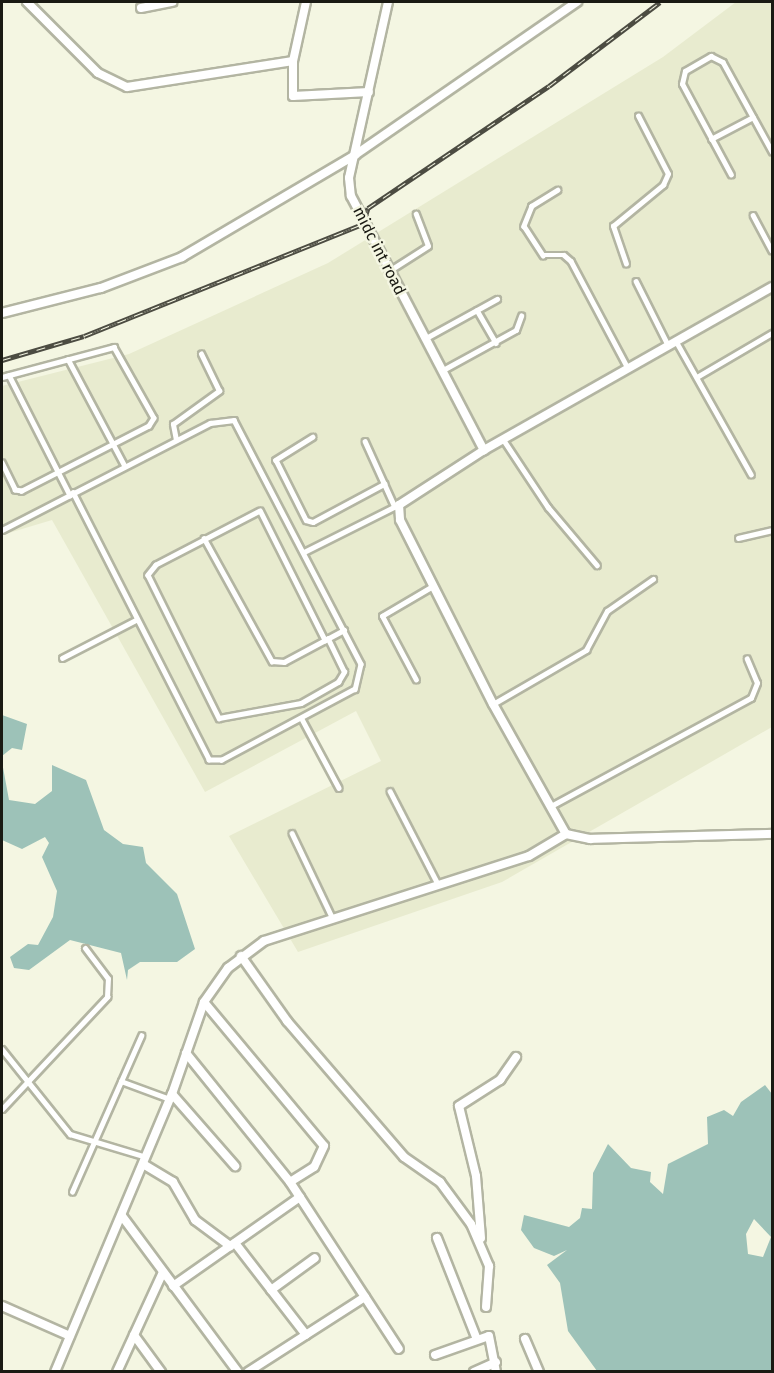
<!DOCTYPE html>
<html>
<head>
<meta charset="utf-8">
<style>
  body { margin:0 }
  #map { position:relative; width:774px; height:1373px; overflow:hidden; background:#f4f6e2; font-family:"Fira Sans",sans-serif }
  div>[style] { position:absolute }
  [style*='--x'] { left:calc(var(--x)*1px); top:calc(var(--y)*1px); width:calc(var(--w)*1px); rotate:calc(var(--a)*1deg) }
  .built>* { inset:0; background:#e8ebcf }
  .water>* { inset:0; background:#9dc2b8 }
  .roads { filter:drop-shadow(2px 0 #b3b5a2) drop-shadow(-2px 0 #b3b5a2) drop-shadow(0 2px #b3b5a2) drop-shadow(0 -2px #b3b5a2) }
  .lane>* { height:4.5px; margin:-2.25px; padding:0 2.25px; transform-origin:2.25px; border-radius:2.25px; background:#fff }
  .street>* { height:8px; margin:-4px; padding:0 4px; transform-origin:4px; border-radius:4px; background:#fff }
  .rail>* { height:5px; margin-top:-2.5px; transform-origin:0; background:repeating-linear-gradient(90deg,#f4f6e2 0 9px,#4c4c42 0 18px); box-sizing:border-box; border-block:2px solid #4c4c42 }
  span { translate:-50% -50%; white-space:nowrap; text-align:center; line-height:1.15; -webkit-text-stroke:5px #f4f6e2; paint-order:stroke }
  .street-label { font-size:16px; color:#1a1a13 }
  .frame { position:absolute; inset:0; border:3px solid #1a1a13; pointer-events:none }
</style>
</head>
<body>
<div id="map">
  <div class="built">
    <div style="clip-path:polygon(736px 2px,772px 2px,772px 727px,502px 882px,298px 952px,229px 836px,381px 761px,356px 711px,205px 792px,52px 520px,2px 535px,2px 386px,129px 354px,328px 263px,663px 57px)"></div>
  </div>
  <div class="water">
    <div style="clip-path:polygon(2px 715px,27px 724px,22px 750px,12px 748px,2px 756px)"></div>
    <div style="clip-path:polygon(2px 762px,9px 800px,35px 804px,52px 791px,52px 765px,86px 780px,104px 830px,123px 844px,143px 847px,146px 863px,177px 894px,195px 949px,177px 962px,140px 962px,128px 970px,127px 980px,121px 953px,70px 940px,29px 970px,14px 968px,10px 957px,28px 944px,38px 945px,53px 917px,57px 891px,42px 857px,49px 843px,45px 837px,22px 849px,2px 840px)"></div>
    <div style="clip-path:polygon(evenodd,765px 1085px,772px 1094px,772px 1371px,597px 1371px,568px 1331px,560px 1283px,547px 1265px,567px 1250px,554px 1256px,534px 1248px,521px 1230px,524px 1215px,569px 1227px,580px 1218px,582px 1208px,592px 1209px,593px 1173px,608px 1144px,631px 1168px,651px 1172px,650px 1182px,663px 1194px,668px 1164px,708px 1144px,707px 1117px,724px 1110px,733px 1116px,741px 1102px,765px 1085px,754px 1219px,771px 1237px,763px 1257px,748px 1254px,746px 1234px,754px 1219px)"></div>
  </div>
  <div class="roads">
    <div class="lane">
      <div style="--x:711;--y:139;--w:47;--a:-27.6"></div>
      <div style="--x:731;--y:175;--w:103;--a:-118.3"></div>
      <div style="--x:682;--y:84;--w:13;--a:-77"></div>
      <div style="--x:685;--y:71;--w:30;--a:-30"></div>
      <div style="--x:711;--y:56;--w:13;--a:27"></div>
      <div style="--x:723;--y:62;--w:102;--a:61.2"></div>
      <div style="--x:558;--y:190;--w:31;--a:148"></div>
      <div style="--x:532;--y:206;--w:22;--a:112"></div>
      <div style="--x:524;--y:226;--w:35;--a:57"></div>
      <div style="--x:543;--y:255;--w:21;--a:0"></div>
      <div style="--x:564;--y:255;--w:9;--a:41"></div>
      <div style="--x:571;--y:261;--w:121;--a:62"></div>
      <div style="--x:753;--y:215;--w:40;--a:62"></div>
      <div style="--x:626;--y:264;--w:40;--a:-108.9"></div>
      <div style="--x:613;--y:226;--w:65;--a:-39.4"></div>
      <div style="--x:663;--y:185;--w:12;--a:-66"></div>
      <div style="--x:668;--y:174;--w:65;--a:-117.3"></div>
      <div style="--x:389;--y:271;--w:46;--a:-32.7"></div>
      <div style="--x:428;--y:246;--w:34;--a:-111"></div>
      <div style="--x:636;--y:281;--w:72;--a:63.4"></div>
      <div style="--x:477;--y:310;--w:38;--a:60"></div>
      <div style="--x:426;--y:338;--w:81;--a:-28.8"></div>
      <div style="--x:676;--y:341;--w:153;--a:60.6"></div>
      <div style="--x:68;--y:359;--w:121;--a:62"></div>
      <div style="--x:443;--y:370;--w:83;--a:-28.7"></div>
      <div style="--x:516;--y:330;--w:15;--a:-70"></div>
      <div style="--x:9;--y:375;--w:135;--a:63.1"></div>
      <div style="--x:2;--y:377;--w:116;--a:-15"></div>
      <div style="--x:114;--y:347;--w:81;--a:60.6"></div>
      <div style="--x:154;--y:418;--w:9;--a:122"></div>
      <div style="--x:149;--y:426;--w:143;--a:152.9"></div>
      <div style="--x:22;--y:491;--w:7;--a:-172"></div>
      <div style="--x:15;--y:490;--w:30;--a:-116"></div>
      <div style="--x:697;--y:377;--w:87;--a:-30.4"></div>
      <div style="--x:313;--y:437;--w:44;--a:148.1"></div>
      <div style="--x:276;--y:460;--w:67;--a:63.4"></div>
      <div style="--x:306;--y:520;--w:7;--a:16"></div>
      <div style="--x:313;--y:522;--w:81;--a:-28.2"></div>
      <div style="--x:503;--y:439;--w:82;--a:56.5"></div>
      <div style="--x:548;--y:507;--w:76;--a:49.8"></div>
      <div style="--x:176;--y:440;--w:16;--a:-101"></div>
      <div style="--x:173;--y:424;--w:57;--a:-35.7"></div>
      <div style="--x:219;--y:391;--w:41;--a:-115.9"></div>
      <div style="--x:365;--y:441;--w:72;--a:65.6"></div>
      <div style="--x:2;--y:530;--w:234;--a:-27.2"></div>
      <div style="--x:210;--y:423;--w:24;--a:-7"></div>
      <div style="--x:234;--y:420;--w:275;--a:62.5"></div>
      <div style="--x:361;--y:664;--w:26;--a:103"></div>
      <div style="--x:355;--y:689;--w:151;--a:151.9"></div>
      <div style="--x:222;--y:760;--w:13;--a:180"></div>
      <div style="--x:209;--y:760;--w:300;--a:-117"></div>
      <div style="--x:204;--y:538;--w:141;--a:61.1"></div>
      <div style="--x:272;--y:661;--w:12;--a:5"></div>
      <div style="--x:284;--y:662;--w:68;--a:-28.1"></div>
      <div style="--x:738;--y:538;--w:35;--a:-13"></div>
      <div style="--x:304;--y:552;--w:105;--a:-26.6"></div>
      <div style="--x:325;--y:641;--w:145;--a:-116.6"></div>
      <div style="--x:260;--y:511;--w:117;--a:152.6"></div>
      <div style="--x:156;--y:565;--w:13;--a:129"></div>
      <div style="--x:148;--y:575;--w:160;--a:63.6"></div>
      <div style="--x:219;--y:718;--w:83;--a:-10.4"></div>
      <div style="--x:301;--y:703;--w:43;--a:-29.6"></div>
      <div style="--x:338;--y:682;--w:12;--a:-59"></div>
      <div style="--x:344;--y:672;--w:37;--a:-116"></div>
      <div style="--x:62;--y:658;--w:83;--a:-27.2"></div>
      <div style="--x:416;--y:680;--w:72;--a:-118"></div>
      <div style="--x:382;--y:616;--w:59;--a:-30.5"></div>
      <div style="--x:493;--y:704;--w:108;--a:-30.1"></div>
      <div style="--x:586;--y:650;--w:44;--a:-61.7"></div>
      <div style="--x:607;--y:611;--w:56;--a:-34.8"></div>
      <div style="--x:302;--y:719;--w:78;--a:61.8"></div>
      <div style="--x:390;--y:791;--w:105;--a:62.7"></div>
      <div style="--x:551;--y:806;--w:227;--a:-28.4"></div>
      <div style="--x:751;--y:698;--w:16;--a:-68"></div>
      <div style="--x:757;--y:683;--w:26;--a:-113"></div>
      <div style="--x:292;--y:833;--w:93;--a:64.5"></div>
      <div style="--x:2;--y:1049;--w:109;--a:51.3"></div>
      <div style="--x:70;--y:1134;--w:79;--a:16.8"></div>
      <div style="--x:121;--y:1081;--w:52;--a:20.2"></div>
      <div style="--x:2;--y:1109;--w:154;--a:-46.8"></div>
      <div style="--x:107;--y:997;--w:18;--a:-87"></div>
      <div style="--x:108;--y:979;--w:38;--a:-127"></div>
      <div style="--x:72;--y:1192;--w:171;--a:-66.1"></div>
    </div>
    <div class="street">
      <div style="--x:27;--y:2;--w:100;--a:45"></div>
      <div style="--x:98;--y:73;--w:32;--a:26"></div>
      <div style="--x:127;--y:87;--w:168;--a:-8.9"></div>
      <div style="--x:306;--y:2;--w:60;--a:102.4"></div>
      <div style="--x:293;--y:61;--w:35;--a:90"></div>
      <div style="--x:293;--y:96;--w:76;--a:-3"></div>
      <div style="--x:388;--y:2;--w:180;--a:102.5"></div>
      <div style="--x:349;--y:178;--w:18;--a:84"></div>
      <div style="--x:351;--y:196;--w:287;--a:62.4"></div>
      <div style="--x:141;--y:8;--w:32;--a:-11"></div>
      <div style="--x:772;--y:287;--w:331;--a:150.5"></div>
      <div style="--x:484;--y:450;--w:101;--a:147.1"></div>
      <div style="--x:399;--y:505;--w:15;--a:86"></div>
      <div style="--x:400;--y:520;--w:206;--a:63.2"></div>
      <div style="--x:493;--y:704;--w:149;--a:60.7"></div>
      <div style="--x:566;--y:834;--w:25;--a:12"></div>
      <div style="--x:590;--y:839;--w:182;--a:-1.6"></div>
      <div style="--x:2;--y:313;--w:102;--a:-14.2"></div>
      <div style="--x:101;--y:288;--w:87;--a:-20.9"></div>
      <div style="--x:182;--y:257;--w:201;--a:-30.5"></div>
      <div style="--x:355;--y:155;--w:270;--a:-34.6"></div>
      <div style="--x:241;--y:956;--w:80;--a:54.7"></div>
      <div style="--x:287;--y:1021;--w:179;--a:49.3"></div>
      <div style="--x:404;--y:1157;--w:44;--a:34.8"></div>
      <div style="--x:440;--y:1182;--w:52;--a:53.6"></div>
      <div style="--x:471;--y:1224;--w:46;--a:66.8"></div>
      <div style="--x:489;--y:1266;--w:41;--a:94.2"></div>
      <div style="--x:204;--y:1002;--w:187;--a:50.2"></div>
      <div style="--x:324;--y:1146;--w:23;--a:115"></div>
      <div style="--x:314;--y:1167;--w:28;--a:148"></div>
      <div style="--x:186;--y:1053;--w:166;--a:51.1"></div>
      <div style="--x:290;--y:1182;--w:199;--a:56.9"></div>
      <div style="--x:172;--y:1094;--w:96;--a:48.8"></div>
      <div style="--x:143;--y:1164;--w:35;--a:31"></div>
      <div style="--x:173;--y:1182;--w:44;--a:59.9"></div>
      <div style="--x:195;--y:1220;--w:44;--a:36.6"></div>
      <div style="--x:122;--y:1216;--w:194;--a:53.4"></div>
      <div style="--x:437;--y:1238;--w:106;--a:68.5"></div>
      <div style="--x:481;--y:1238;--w:62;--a:-94.6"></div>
      <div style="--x:476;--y:1176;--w:72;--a:-103.7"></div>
      <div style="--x:459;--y:1106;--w:49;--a:-32.4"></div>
      <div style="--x:500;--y:1080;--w:28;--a:-55"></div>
      <div style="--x:235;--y:1243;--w:116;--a:52.3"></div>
      <div style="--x:173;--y:1286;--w:155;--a:-35"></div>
      <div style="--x:271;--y:1290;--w:54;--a:-36"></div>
      <div style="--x:2;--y:1306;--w:74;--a:23.8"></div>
      <div style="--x:134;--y:1335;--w:46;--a:53.9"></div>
      <div style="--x:525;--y:1339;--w:36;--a:67"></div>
      <div style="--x:435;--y:1355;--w:57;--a:-19.4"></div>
      <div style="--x:489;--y:1336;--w:37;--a:79"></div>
      <div style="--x:55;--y:1372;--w:302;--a:-67.2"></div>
      <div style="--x:172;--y:1094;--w:97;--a:-70.8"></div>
      <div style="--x:204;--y:1002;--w:42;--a:-54.8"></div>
      <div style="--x:228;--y:968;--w:45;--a:-36.9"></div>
      <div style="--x:264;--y:941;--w:278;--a:-17.8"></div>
      <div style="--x:529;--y:856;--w:43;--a:-30.7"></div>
      <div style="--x:117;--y:1372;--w:110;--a:-65.3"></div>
      <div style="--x:248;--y:1372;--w:139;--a:-32.7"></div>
      <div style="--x:474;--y:1372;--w:24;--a:-24"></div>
    </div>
  </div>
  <div class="rail">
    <div style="--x:2;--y:360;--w:85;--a:-16.3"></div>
    <div style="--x:84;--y:336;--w:301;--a:-21.9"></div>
    <div style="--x:363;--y:224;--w:17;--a:-73"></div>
    <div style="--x:368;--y:208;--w:218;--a:-34"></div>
    <div style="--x:549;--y:86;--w:139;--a:-37.1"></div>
  </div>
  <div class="street-label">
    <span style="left:379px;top:251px;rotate:63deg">midc int road</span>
  </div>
  <div class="frame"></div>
</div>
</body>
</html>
